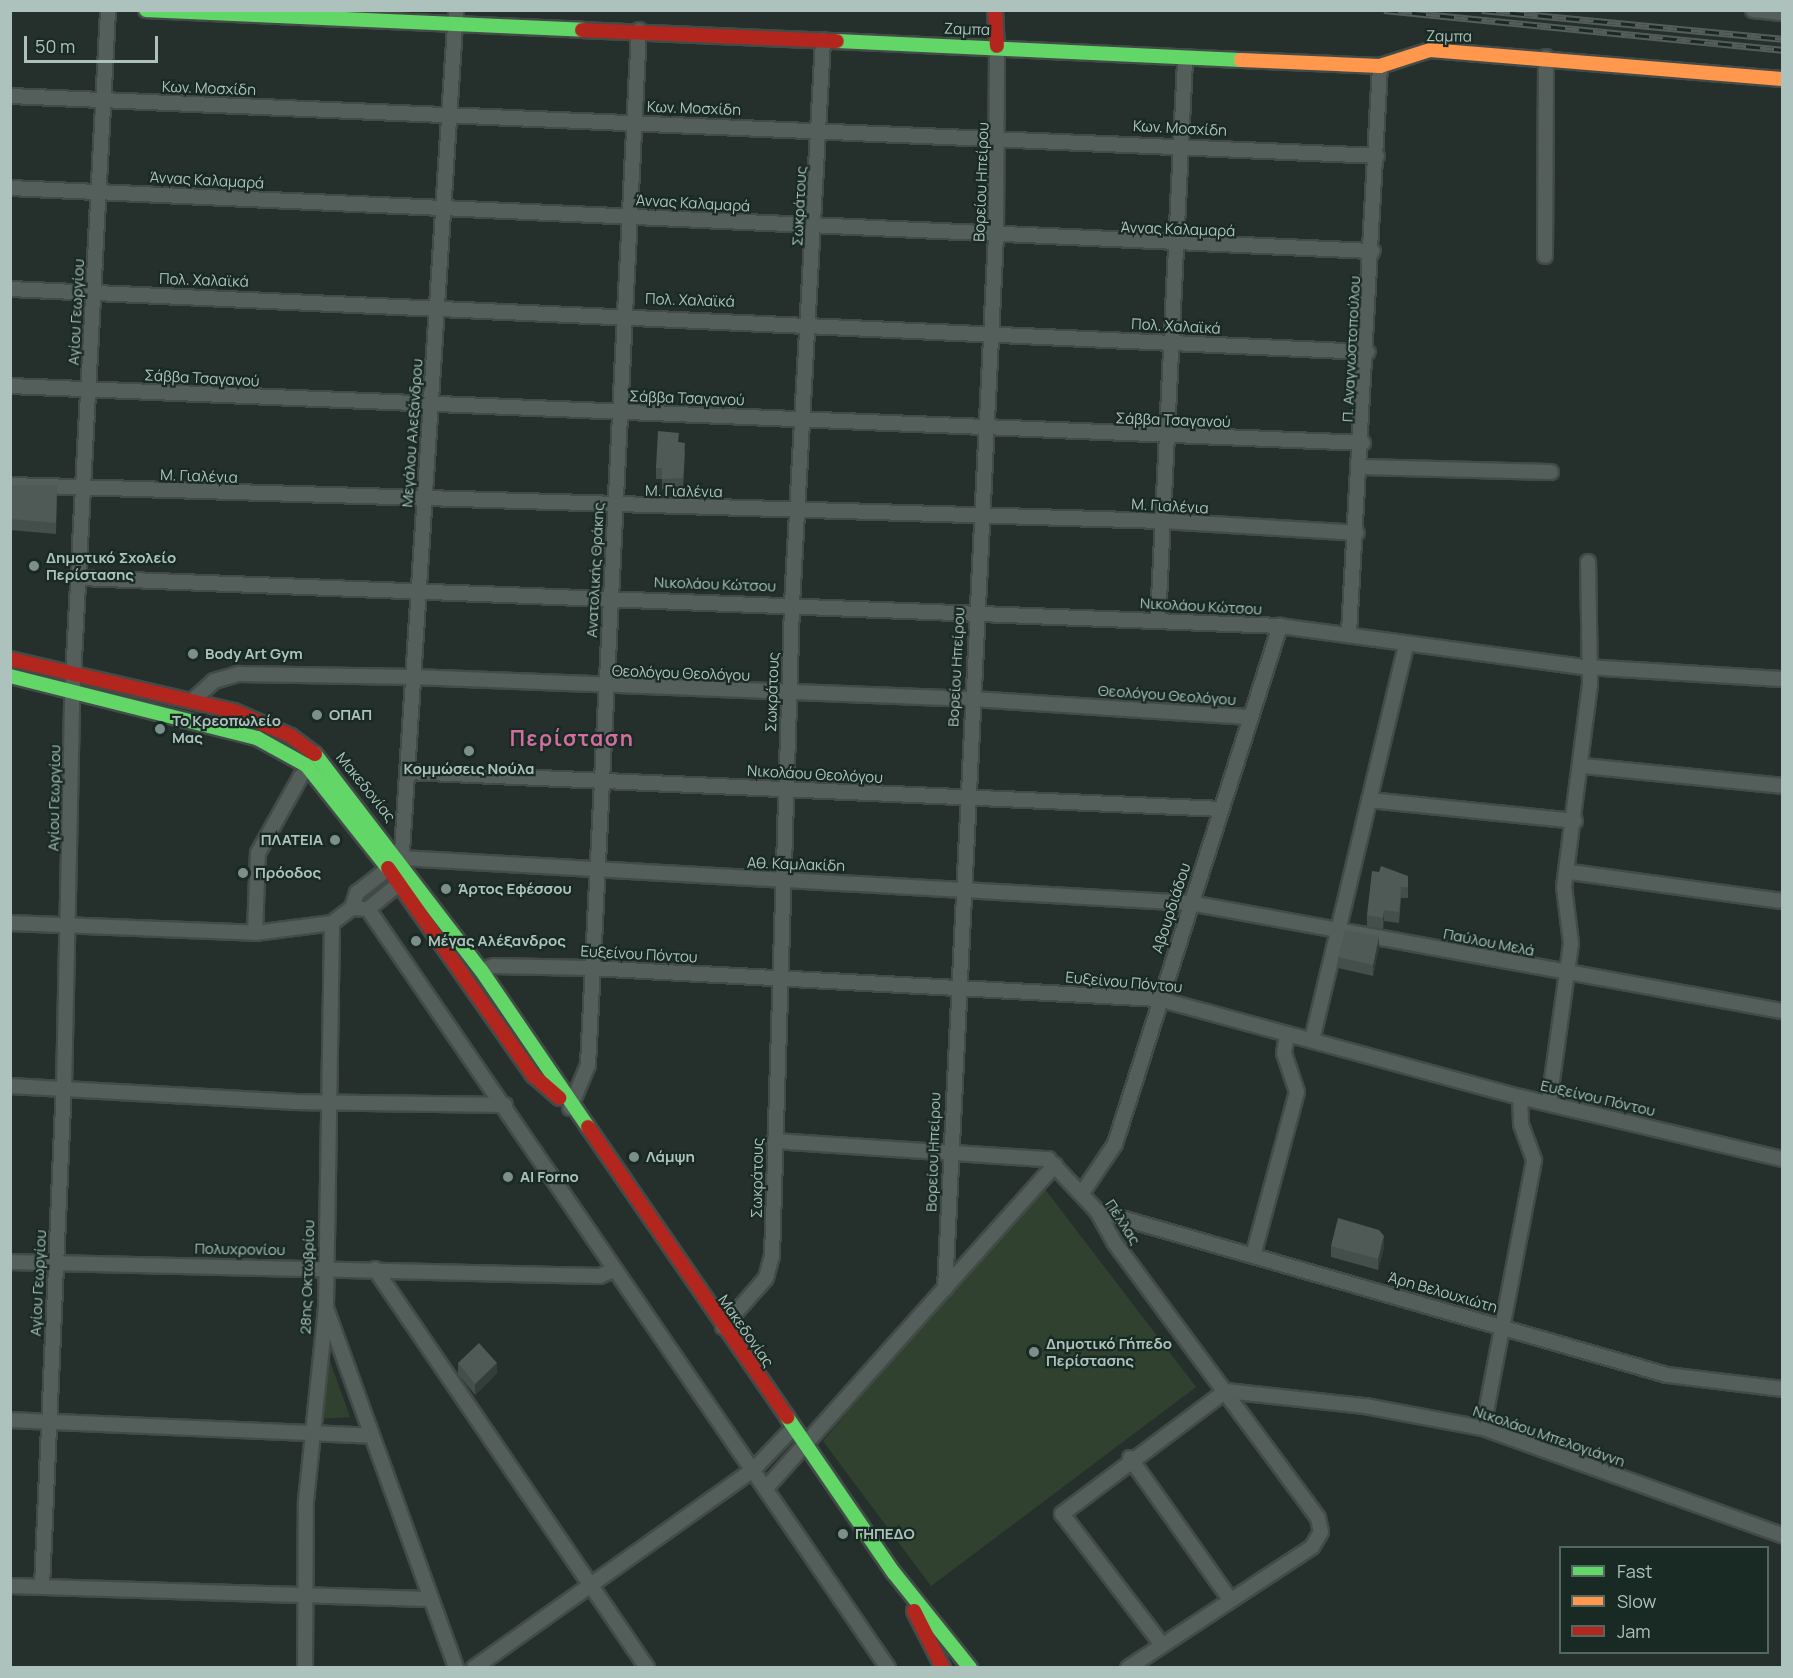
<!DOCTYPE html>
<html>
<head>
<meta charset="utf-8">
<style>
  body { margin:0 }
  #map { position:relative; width:1793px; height:1678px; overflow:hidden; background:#25302c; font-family:Manrope,sans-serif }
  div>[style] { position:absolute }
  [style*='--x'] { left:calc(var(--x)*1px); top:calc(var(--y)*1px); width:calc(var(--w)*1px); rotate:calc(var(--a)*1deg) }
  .green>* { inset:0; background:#30422f }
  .roads { filter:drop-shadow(2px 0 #424b48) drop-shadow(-2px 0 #424b48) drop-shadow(0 2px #424b48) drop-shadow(0 -2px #424b48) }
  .street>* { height:14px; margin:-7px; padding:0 7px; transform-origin:7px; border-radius:7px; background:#545e5a }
  .fast>* { height:14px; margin:-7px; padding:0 7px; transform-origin:7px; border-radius:7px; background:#63d668 }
  .slow>* { height:14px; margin:-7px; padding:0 7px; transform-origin:7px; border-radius:7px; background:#ff974d }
  .jam>* { height:14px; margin:-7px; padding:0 7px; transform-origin:7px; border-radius:7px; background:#b3261e }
  .rail>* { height:7px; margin-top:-3.5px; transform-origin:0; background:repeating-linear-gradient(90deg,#192a24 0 14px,#545d59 0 28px); box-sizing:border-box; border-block:2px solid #545d59 }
  .wall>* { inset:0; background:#444e4b }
  .shaded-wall>* { inset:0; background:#333d39 }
  .building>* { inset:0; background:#4f5a57 }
  .dots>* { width:16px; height:16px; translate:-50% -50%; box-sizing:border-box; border:3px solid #192a24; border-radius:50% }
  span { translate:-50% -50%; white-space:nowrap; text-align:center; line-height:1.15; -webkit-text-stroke:4.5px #192a24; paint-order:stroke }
  .street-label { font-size:15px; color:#adc2bc }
  .poi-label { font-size:15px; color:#adc2bc; font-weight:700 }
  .left { translate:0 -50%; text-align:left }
  .right { translate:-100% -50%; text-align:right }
  .district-label { font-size:21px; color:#d26d9f; font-weight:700; letter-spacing:1.5px }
  .frame { position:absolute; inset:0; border:12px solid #adc2bc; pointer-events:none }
  .legend { position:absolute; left:1559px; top:1546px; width:210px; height:108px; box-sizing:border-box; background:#192a24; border:2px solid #546761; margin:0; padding:8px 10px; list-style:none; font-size:18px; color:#adc2bc }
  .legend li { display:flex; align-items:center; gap:12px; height:30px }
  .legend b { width:30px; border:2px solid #546761 }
  .scale { position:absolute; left:24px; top:36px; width:134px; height:27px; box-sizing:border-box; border:3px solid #adc2bc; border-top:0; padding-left:8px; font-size:18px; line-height:21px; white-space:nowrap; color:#adc2bc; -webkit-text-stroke:4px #192a24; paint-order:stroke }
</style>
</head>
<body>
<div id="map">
  <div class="green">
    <div style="clip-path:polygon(1041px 1184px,1196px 1387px,931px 1586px,823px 1441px)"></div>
    <div style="clip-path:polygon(323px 1342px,350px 1417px,317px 1419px)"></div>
  </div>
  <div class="roads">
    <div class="street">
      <div style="--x:1753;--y:10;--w:29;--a:6"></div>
      <div style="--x:10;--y:96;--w:1368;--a:2.51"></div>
      <div style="--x:10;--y:188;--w:1364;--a:2.65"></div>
      <div style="--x:1545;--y:256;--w:199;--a:-89.7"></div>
      <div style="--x:10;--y:289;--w:1359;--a:2.66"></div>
      <div style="--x:10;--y:386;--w:1354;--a:2.41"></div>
      <div style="--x:1361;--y:467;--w:190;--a:1.5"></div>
      <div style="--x:10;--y:485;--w:1153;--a:1.79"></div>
      <div style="--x:1162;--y:521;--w:195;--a:3.5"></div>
      <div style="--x:80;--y:578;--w:1201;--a:2.29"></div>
      <div style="--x:1280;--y:626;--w:308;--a:7.7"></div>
      <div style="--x:1585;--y:667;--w:197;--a:3.5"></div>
      <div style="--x:1158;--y:621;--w:562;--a:-87.24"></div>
      <div style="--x:1349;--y:633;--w:568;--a:-86.87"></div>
      <div style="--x:193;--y:700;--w:28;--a:-42"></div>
      <div style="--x:214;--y:681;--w:26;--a:-16"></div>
      <div style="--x:239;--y:674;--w:174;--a:1"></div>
      <div style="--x:413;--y:677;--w:559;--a:2.25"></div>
      <div style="--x:972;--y:699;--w:278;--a:3.7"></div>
      <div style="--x:1583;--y:766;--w:200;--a:5.7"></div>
      <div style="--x:407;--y:772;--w:815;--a:2.6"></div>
      <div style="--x:1369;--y:800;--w:207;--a:5.8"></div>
      <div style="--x:401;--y:858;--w:790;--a:3.26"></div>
      <div style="--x:1190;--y:903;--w:602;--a:10.34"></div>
      <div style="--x:1570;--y:872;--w:214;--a:7.8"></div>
      <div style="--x:352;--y:908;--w:16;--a:4"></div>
      <div style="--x:368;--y:909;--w:41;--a:-39.1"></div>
      <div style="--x:400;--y:883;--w:875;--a:-86.33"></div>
      <div style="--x:368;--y:909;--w:920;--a:55.58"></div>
      <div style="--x:10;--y:923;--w:245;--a:2.3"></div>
      <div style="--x:255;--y:933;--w:78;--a:-7.4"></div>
      <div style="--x:332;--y:923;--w:25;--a:-37"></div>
      <div style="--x:352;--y:908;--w:16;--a:-72"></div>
      <div style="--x:357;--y:893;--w:48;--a:-38.3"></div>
      <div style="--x:255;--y:933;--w:80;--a:-87.9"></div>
      <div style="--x:258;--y:853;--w:88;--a:-60.8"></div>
      <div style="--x:481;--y:970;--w:14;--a:-17"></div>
      <div style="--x:494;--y:966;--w:96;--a:1.2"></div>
      <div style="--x:590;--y:968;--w:570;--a:3.12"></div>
      <div style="--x:1159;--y:999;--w:374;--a:15.2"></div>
      <div style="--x:1520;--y:1097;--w:269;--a:13.3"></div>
      <div style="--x:1312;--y:1040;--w:407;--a:-76.6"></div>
      <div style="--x:10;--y:1086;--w:283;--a:3.2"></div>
      <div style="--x:293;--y:1102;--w:212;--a:0.8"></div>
      <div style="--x:1549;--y:1102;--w:161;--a:-82.1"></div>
      <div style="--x:1571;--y:943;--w:56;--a:-97.1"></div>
      <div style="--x:1564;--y:887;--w:205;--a:-82.7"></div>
      <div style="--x:1590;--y:684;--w:122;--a:-90.9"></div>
      <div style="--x:570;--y:1108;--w:47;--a:-67.3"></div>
      <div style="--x:588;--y:1065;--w:1036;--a:-87.18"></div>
      <div style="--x:774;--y:1141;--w:275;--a:3.8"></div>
      <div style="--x:1048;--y:1159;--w:71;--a:46.7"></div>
      <div style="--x:1097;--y:1211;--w:35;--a:61"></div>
      <div style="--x:1114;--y:1242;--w:343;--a:53.5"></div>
      <div style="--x:1318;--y:1518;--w:14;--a:78"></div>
      <div style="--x:1321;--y:1532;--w:17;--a:121"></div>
      <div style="--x:1312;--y:1547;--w:220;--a:146.7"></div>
      <div style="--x:1082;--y:1193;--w:59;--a:-56"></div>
      <div style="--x:1115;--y:1144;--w:544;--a:-72.33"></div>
      <div style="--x:1097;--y:1211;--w:593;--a:16.05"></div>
      <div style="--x:1667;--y:1375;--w:116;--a:6.9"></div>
      <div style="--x:1253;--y:1256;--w:170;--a:-75"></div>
      <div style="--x:1297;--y:1092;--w:41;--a:-108.4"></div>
      <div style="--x:1284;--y:1053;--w:19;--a:-81"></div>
      <div style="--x:10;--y:1262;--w:590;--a:1.36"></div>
      <div style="--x:600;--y:1276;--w:14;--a:-25"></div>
      <div style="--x:375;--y:1269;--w:483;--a:55.7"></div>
      <div style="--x:945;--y:1289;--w:1055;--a:-87.23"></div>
      <div style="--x:996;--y:235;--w:189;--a:-89.7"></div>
      <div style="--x:327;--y:1311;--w:380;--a:70.1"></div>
      <div style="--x:723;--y:1327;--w:65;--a:-48.7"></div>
      <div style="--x:766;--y:1278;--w:23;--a:-75"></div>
      <div style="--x:772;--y:1256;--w:652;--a:-88.24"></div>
      <div style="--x:792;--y:604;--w:565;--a:-86.85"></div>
      <div style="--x:1226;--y:1391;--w:140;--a:6.2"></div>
      <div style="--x:1365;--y:1406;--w:120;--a:10.6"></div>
      <div style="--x:1483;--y:1428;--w:318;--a:19.7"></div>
      <div style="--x:10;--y:1420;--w:361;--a:2.5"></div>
      <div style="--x:1483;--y:1428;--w:273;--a:-79.2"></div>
      <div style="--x:1534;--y:1160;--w:38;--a:-110"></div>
      <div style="--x:1521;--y:1124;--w:27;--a:-92"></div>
      <div style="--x:1130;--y:1458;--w:171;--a:54.7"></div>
      <div style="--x:767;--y:1487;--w:432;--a:-48.2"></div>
      <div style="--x:10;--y:1586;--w:417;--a:1.8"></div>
      <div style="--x:42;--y:1587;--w:499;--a:-87.5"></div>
      <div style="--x:64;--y:1088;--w:390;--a:-88.8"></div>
      <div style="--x:72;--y:698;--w:689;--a:-87"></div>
      <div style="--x:1160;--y:1642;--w:161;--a:-127.4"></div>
      <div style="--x:1062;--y:1514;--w:205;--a:-36.9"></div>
      <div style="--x:305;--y:1668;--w:167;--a:-89.7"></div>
      <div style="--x:306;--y:1501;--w:196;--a:-84.1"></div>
      <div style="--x:326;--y:1306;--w:383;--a:-89.1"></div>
      <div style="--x:474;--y:1668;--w:344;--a:-35.4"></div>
      <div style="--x:754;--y:1469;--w:57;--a:-46.4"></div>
    </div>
    <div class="fast">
      <div style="--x:146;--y:10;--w:436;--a:2.6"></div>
      <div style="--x:837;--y:41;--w:404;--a:2.7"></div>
      <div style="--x:10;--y:676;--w:255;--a:14.1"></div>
      <div style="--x:257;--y:738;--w:56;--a:28.9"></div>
      <div style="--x:306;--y:765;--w:132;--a:51.5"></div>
      <div style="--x:315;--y:754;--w:272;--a:52.5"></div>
      <div style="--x:481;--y:970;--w:190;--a:55.7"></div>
      <div style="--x:787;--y:1417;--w:189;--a:55.6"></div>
      <div style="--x:894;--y:1573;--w:122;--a:51.3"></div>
    </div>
    <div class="slow">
      <div style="--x:1241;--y:60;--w:139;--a:2.5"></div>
      <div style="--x:1380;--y:66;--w:52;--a:-17.7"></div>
      <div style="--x:1430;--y:50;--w:353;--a:4.7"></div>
    </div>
    <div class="jam">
      <div style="--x:995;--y:10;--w:36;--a:87"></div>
      <div style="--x:582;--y:30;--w:255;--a:2.5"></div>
      <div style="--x:10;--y:659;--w:230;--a:13.1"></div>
      <div style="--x:234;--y:711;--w:62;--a:23.7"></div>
      <div style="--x:291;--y:736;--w:30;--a:37"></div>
      <div style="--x:388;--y:868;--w:253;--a:55"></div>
      <div style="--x:533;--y:1075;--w:35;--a:41"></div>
      <div style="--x:588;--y:1127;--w:352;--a:55.5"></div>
      <div style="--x:914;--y:1611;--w:64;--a:63"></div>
    </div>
  </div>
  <div class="rail">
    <div style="--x:1384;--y:10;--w:400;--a:5.7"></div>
    <div style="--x:1482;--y:10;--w:301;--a:5.5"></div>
  </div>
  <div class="wall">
    <div style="clip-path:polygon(679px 442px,685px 453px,683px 489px,662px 489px,662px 479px,656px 479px,656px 468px)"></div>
    <div style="clip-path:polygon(10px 485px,57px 485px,56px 534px,10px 530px)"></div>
    <div style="clip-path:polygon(1408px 876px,1408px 898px,1401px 898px,1399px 923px,1384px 921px,1383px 929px,1367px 926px,1367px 915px)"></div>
    <div style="clip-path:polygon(1379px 947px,1373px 976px,1338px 968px,1338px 957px)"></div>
    <div style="clip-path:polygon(1331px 1246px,1384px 1247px,1378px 1270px,1331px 1257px)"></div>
    <div style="clip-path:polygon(458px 1363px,497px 1373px,475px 1395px,458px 1374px)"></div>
  </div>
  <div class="shaded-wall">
    <div style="clip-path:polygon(1384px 910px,1384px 921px,1383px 929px,1383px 918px)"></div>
    <div style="clip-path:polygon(1379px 936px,1379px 947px,1373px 976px,1373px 965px)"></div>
    <div style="clip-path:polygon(1384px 1236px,1384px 1247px,1378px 1270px,1378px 1259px)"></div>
    <div style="clip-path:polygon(497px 1363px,497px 1373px,475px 1395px,475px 1384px)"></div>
  </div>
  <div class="building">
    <div style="clip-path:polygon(658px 431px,679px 433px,678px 442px,685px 443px,683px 478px,662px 479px,662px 468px,656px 468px)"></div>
    <div style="clip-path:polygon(10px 485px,57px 485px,56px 523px,10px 519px)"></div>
    <div style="clip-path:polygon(1381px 866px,1408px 876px,1408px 887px,1401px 887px,1399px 912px,1384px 910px,1383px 918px,1367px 915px,1372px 871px,1379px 872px)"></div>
    <div style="clip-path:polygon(1345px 930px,1379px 936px,1373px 965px,1338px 957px)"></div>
    <div style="clip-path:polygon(1338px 1218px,1379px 1230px,1384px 1236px,1378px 1259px,1331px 1246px)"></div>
    <div style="clip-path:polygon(479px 1343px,497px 1363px,475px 1384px,458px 1363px)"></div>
  </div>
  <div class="dots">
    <div style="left:34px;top:566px;background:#7d8f8a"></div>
    <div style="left:193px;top:654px;background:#7d8f8a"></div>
    <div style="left:317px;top:715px;background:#7d8f8a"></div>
    <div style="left:160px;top:729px;background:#7d8f8a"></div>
    <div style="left:469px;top:751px;background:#7d8f8a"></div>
    <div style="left:335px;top:840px;background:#7d8f8a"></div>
    <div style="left:243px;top:873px;background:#7d8f8a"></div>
    <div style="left:446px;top:889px;background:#7d8f8a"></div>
    <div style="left:416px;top:941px;background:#7d8f8a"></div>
    <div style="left:634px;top:1157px;background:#7d8f8a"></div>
    <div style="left:508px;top:1177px;background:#7d8f8a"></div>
    <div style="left:1034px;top:1352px;background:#7d8f8a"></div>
    <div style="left:843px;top:1534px;background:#7d8f8a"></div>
  </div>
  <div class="street-label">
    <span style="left:967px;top:29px;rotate:2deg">Ζαμπα</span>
    <span style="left:1449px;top:36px;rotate:1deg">Ζαμπα</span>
    <span style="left:209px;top:88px;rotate:2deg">Κων. Μοσχίδη</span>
    <span style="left:694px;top:108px;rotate:2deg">Κων. Μοσχίδη</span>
    <span style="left:1180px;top:128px;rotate:3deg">Κων. Μοσχίδη</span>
    <span style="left:207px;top:180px;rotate:3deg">Άννας Καλαμαρά</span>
    <span style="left:981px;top:182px;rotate:-88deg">Βορείου Ηπείρου</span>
    <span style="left:693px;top:203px;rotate:3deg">Άννας Καλαμαρά</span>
    <span style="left:799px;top:206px;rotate:-87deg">Σωκράτους</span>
    <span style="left:1178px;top:229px;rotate:2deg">Άννας Καλαμαρά</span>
    <span style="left:204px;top:280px;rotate:2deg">Πολ. Χαλαϊκά</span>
    <span style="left:690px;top:300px;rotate:2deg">Πολ. Χαλαϊκά</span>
    <span style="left:76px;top:312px;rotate:-87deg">Αγίου Γεωργίου</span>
    <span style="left:1176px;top:326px;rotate:3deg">Πολ. Χαλαϊκά</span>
    <span style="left:1351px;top:349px;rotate:-87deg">Π. Αναγνωστοπούλου</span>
    <span style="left:202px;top:378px;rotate:3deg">Σάββα Τσαγανού</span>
    <span style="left:687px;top:398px;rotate:2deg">Σάββα Τσαγανού</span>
    <span style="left:1173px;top:420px;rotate:2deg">Σάββα Τσαγανού</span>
    <span style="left:412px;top:433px;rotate:-86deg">Μεγάλου Αλεξάνδρου</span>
    <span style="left:199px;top:476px;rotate:2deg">Μ. Γιαλένια</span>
    <span style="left:684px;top:491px;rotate:1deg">Μ. Γιαλένια</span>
    <span style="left:1170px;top:506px;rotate:3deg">Μ. Γιαλένια</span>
    <span style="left:595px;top:570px;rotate:-87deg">Ανατολικής Θράκης</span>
    <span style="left:715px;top:584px;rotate:2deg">Νικολάου Κώτσου</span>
    <span style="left:1201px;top:606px;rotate:3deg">Νικολάου Κώτσου</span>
    <span style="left:956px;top:667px;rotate:-87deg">Βορείου Ηπείρου</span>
    <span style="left:681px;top:673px;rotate:2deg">Θεολόγου Θεολόγου</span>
    <span style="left:772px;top:692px;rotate:-88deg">Σωκράτους</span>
    <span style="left:1167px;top:695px;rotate:4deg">Θεολόγου Θεολόγου</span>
    <span style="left:815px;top:774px;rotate:3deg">Νικολάου Θεολόγου</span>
    <span style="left:366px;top:787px;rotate:51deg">Μακεδονίας</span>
    <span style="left:54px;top:798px;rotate:-89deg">Αγίου Γεωργίου</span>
    <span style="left:796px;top:864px;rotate:2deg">Αθ. Καμλακίδη</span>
    <span style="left:1171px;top:908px;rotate:-72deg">Αβουρδιάδου</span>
    <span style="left:1489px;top:942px;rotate:11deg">Παύλου Μελά</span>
    <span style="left:639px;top:954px;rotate:3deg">Ευξείνου Πόντου</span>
    <span style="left:1124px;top:982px;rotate:5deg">Ευξείνου Πόντου</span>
    <span style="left:1598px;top:1098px;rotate:13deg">Ευξείνου Πόντου</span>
    <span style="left:933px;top:1152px;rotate:-88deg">Βορείου Ηπείρου</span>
    <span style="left:757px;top:1178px;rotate:-89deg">Σωκράτους</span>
    <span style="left:1123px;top:1222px;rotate:57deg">Πέλλας</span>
    <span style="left:240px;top:1249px;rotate:1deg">Πολυχρονίου</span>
    <span style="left:307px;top:1277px;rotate:-88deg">28ης Οκτωβρίου</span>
    <span style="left:38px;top:1283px;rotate:-87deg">Αγίου Γεωργίου</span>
    <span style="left:1443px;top:1292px;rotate:16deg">Άρη Βελουχιώτη</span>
    <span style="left:746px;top:1331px;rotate:55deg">Μακεδονίας</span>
    <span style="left:1549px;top:1436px;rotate:19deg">Νικολάου Μπελογιάννη</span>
  </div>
  <div class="poi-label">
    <span class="left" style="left:46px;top:566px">Δημοτικό Σχολείο<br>Περίστασης</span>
    <span class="left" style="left:205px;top:654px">Body Art Gym</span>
    <span class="left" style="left:329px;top:715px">ΟΠΑΠ</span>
    <span class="left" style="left:172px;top:729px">Το Κρεοπωλείο<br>Μας</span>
    <span style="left:469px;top:769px">Κομμώσεις Νούλα</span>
    <span class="right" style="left:323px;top:840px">ΠΛΑΤΕΙΑ</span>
    <span class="left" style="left:255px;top:873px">Πρόοδος</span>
    <span class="left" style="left:458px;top:889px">Άρτος Εφέσσου</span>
    <span class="left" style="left:428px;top:941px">Μέγας Αλέξανδρος</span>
    <span class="left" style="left:646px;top:1157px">Λάμψη</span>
    <span class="left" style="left:520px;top:1177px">Al Forno</span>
    <span class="left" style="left:1046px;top:1352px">Δημοτικό Γήπεδο<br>Περίστασης</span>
    <span class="left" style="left:855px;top:1534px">ΓΗΠΕΔΟ</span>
  </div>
  <div class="district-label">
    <span style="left:572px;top:738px">Περίσταση</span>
  </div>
  <div class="frame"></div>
  <ul class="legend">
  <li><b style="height:8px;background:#63d668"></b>Fast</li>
  <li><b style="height:8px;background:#ff974d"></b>Slow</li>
  <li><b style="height:8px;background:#b3261e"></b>Jam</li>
  </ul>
  <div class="scale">50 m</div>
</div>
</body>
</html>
